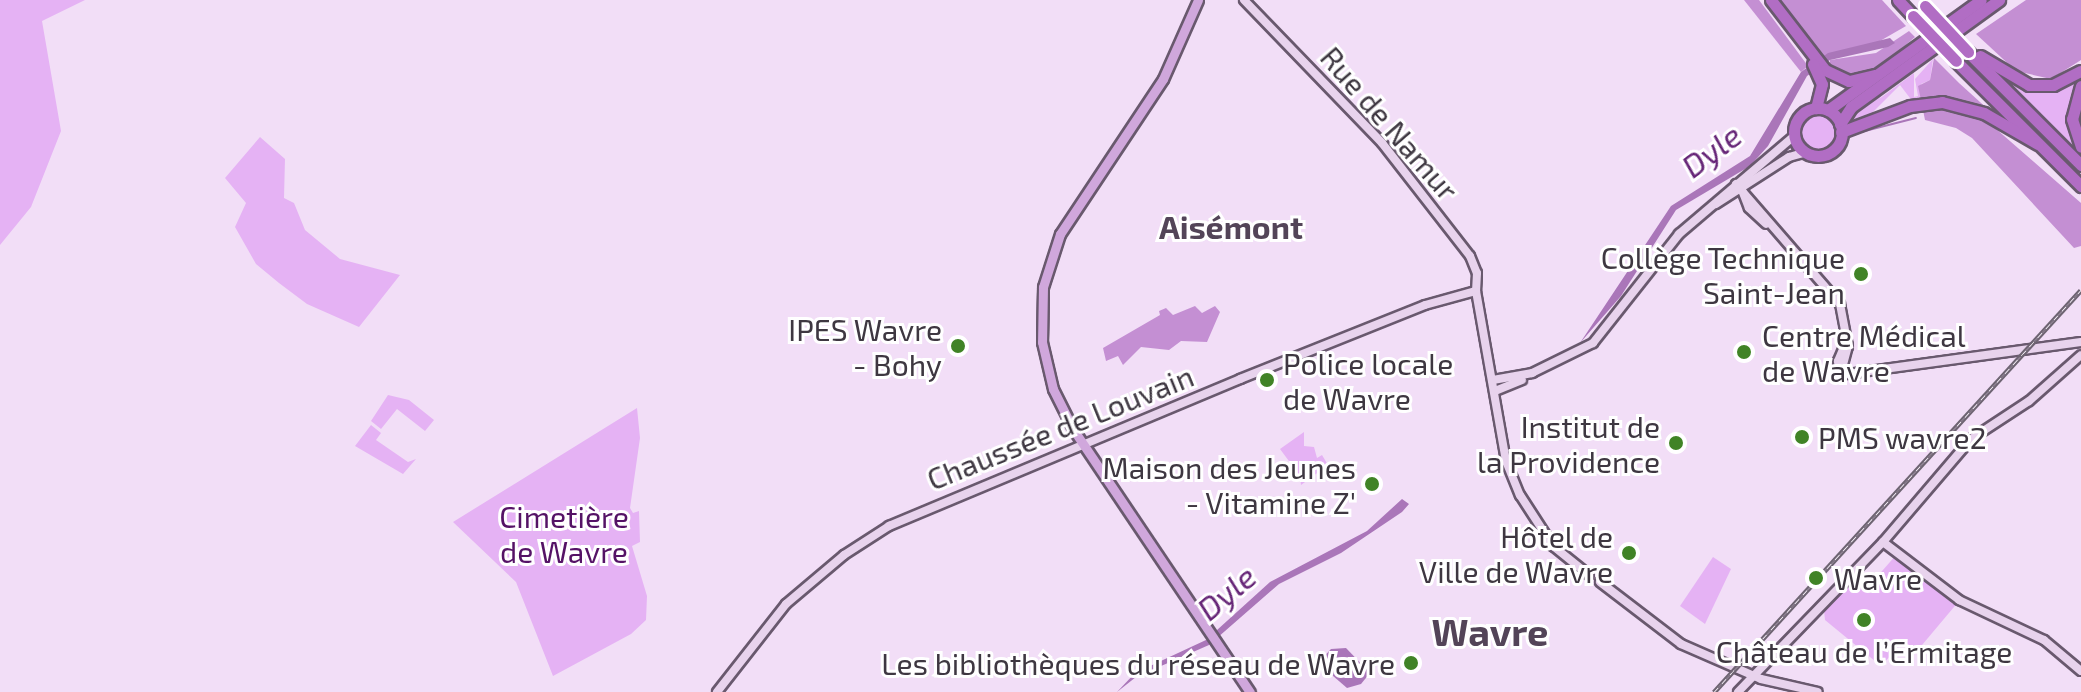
<!DOCTYPE html>
<html>
<head>
<meta charset="utf-8">
<style>
  body { margin:0 }
  #map { position:relative; width:2081px; height:692px; overflow:hidden; background:#f2def7; font-family:"Exo 2",sans-serif }
  div>[style] { position:absolute }
  [style*='--x'] { left:calc(var(--x)*1px); top:calc(var(--y)*1px); width:calc(var(--w)*1px); rotate:calc(var(--a)*1deg) }
  .green>* { inset:0; background:#e5b2f4 }
  .round { border-radius:50% }
  .forest>* { inset:0; background:#c48fd3 }
  .water>* { inset:0; background:#aa76b9 }
  .stream>* { height:2px; margin:-1px; padding:0 1px; transform-origin:1px; border-radius:1px; background:#aa76b9 }
  .roads { filter:drop-shadow(2px 0 #69596e) drop-shadow(-2px 0 #69596e) drop-shadow(0 2px #69596e) drop-shadow(0 -2px #69596e) }
  .secondary>* { height:8px; margin:-4px; padding:0 4px; transform-origin:4px; border-radius:4px; background:#e8d3ed }
  .primary>* { height:9px; margin:-4.5px; padding:0 4.5px; transform-origin:4.5px; border-radius:4.5px; background:#d0a7dc }
  .highway>* { height:11px; margin:-5.5px; padding:0 5.5px; transform-origin:5.5px; border-radius:5.5px; background:#b16dc4 }
  .highway>.ring { margin:-5.5px; padding:0; box-sizing:content-box; background:none; border:11px solid #b16dc4; border-radius:50% }
  .rail>* { height:5px; margin-top:-2.5px; transform-origin:0; background:repeating-linear-gradient(90deg,#fff 0 6px,#6e6472 0 12px); box-sizing:border-box; border-block:2px solid #6e6472 }
  .bridges { filter:drop-shadow(2px 0 #fff) drop-shadow(-2px 0 #fff) drop-shadow(0 2px #fff) drop-shadow(0 -2px #fff) }
  .highway-bridge>* { height:11px; margin:-5.5px; padding:0 5.5px; transform-origin:5.5px; border-radius:5.5px; background:#b16dc4 }
  .dots>* { width:22px; height:22px; translate:-50% -50%; box-sizing:border-box; border:4px solid #fff; border-radius:50% }
  span { translate:-50% -50%; white-space:nowrap; text-align:center; line-height:1.15; -webkit-text-stroke:6px #fff; paint-order:stroke }
  .street-label { font-size:30px; color:#3e3741 }
  .poi-label { font-size:30px; color:#3e3741 }
  .right { translate:-100% -50%; text-align:right }
  .left { translate:0 -50%; text-align:left }
  .park-label { font-size:30px; color:#551266 }
  .water-label { font-size:32px; color:#662577; font-style:italic }
  .neighbourhood-label { font-size:32px; color:#534458; font-weight:700 }
  .district-label { font-size:38px; color:#534458; font-weight:700 }
</style>
</head>
<body>
<div id="map">
  <div class="green">
    <div style="clip-path:polygon(0 0,85px 0,42px 21px,61px 131px,31px 207px,0 245px)"></div>
    <div style="clip-path:polygon(1933px 59px,1930px 80px,1921px 84px,1921px 100px,1913px 102px,1900px 85px,1869px 116px,1852px 123px,1850px 120px,1845px 128px,1849px 114px,1873px 94px,1883px 94px,1879px 99px,1914px 73px,1914px 97px,1918px 96px,1915px 79px)"></div>
    <div style="clip-path:polygon(2081px 76px,2068px 118px,2080px 154px,2007px 80px,2019px 85px)"></div>
    <div class="round" style="left:1800px;top:114px;width:36px;height:36px"></div>
    <div style="clip-path:polygon(260px 137px,285px 159px,284px 198px,294px 203px,305px 230px,340px 259px,400px 275px,359px 327px,307px 304px,279px 283px,256px 264px,235px 227px,246px 203px,225px 178px)"></div>
    <div style="clip-path:polygon(388px 395px,409px 400px,434px 420px,425px 431px,397px 409px,381px 429px,371px 421px)"></div>
    <div style="clip-path:polygon(637px 408px,640px 438px,630px 508px,633px 513px,639px 511px,640px 542px,632px 546px,647px 596px,646px 620px,631px 634px,553px 676px,516px 582px,453px 522px)"></div>
    <div style="clip-path:polygon(371px 425px,381px 433px,376px 440px,408px 462px,416px 459px,403px 474px,355px 446px)"></div>
    <div style="clip-path:polygon(1304px 432px,1304px 446px,1314px 447px,1317px 458px,1322px 455px,1328px 465px,1301px 485px,1300px 476px,1280px 449px)"></div>
    <div style="clip-path:polygon(1897px 554px,1959px 601px,1917px 651px,1904px 641px,1881px 666px,1825px 620px,1824px 610px,1856px 577px,1868px 587px)"></div>
    <div style="clip-path:polygon(1713px 557px,1731px 569px,1705px 624px,1680px 606px)"></div>
  </div>
  <div class="forest">
    <div style="clip-path:polygon(1744px 0,1759px 0,1808px 66px,1801px 72px)"></div>
    <div style="clip-path:polygon(1776px 0,1882px 0,1906px 26px,1873px 45px,1819px 58px)"></div>
    <div style="clip-path:polygon(2026px 0,2081px 0,2081px 60px,2051px 79px,2016px 71px,1976px 34px)"></div>
    <div style="clip-path:polygon(1909px 31px,1915px 37px,1878px 69px,1860px 76px,1830px 69px,1830px 60px,1876px 53px)"></div>
    <div style="clip-path:polygon(1934px 58px,1959px 83px,1991px 112px,1960px 100px,1921px 100px,1918px 86px,1930px 80px)"></div>
    <div style="clip-path:polygon(1939px 109px,1978px 118px,1995px 128px,2081px 203px,2081px 246px,2074px 248px,1972px 138px,1956px 128px,1925px 120px,1923px 110px)"></div>
    <div style="clip-path:polygon(1195px 306px,1202px 313px,1215px 306px,1220px 312px,1207px 342px,1181px 341px,1169px 350px,1141px 347px,1123px 365px,1118px 356px,1106px 361px,1103px 348px,1160px 315px,1159px 311px,1166px 308px,1173px 315px)"></div>
  </div>
  <div class="water">
    <div style="clip-path:polygon(1890px 38px,1895px 43px,1888px 47px,1830px 60px,1807px 76px,1768px 146px,1750px 166px,1676px 210px,1621px 296px,1580px 343px,1671px 206px,1750px 156px,1801px 72px,1828px 53px)"></div>
    <div style="clip-path:polygon(1402px 499px,1409px 504px,1402px 512px,1341px 553px,1279px 584px,1209px 645px,1136px 677px,1117px 692px,1135px 673px,1206px 640px,1270px 582px,1367px 531px)"></div>
    <div style="clip-path:polygon(1346px 648px,1370px 673px,1361px 684px,1347px 688px,1318px 663px,1331px 649px)"></div>
  </div>
  <div class="stream">
    <div style="--x:1849;--y:135;--w:69;--a:-14.2"></div>
  </div>
  <div class="roads">
    <div class="secondary">
      <div style="--x:1244;--y:0;--w:199;--a:46"></div>
      <div style="--x:1382;--y:143;--w:143;--a:52.1"></div>
      <div style="--x:1470;--y:256;--w:18;--a:68"></div>
      <div style="--x:1477;--y:273;--w:18;--a:93"></div>
      <div style="--x:1476;--y:291;--w:173;--a:80"></div>
      <div style="--x:1506;--y:461;--w:37;--a:68"></div>
      <div style="--x:1520;--y:495;--w:61;--a:57.1"></div>
      <div style="--x:1553;--y:546;--w:46;--a:38.9"></div>
      <div style="--x:1736;--y:184;--w:159;--a:49.1"></div>
      <div style="--x:1840;--y:304;--w:43;--a:79.2"></div>
      <div style="--x:1848;--y:346;--w:30;--a:105"></div>
      <div style="--x:1742;--y:190;--w:19;--a:69"></div>
      <div style="--x:1749;--y:208;--w:23;--a:43"></div>
      <div style="--x:1716;--y:204;--w:87;--a:-32.8"></div>
      <div style="--x:1789;--y:157;--w:18;--a:-16"></div>
      <div style="--x:1840;--y:375;--w:243;--a:-7.8"></div>
      <div style="--x:1840;--y:375;--w:14;--a:-98"></div>
      <div style="--x:1838;--y:361;--w:15;--a:-67"></div>
      <div style="--x:1493;--y:380;--w:40;--a:-10"></div>
      <div style="--x:1532;--y:373;--w:68;--a:-26.2"></div>
      <div style="--x:1593;--y:343;--w:139;--a:-51.7"></div>
      <div style="--x:1679;--y:234;--w:151;--a:-40.4"></div>
      <div style="--x:1495;--y:391;--w:29;--a:-22"></div>
      <div style="--x:1883;--y:542;--w:96;--a:37.3"></div>
      <div style="--x:1959;--y:600;--w:94;--a:25.2"></div>
      <div style="--x:2044;--y:640;--w:48;--a:40"></div>
      <div style="--x:1600;--y:582;--w:102;--a:37.4"></div>
      <div style="--x:1681;--y:644;--w:87;--a:23.6"></div>
      <div style="--x:1761;--y:679;--w:58;--a:12.8"></div>
      <div style="--x:717;--y:692;--w:112;--a:-51.9"></div>
      <div style="--x:786;--y:604;--w:76;--a:-40.2"></div>
      <div style="--x:844;--y:555;--w:54;--a:-32.8"></div>
      <div style="--x:889;--y:526;--w:381;--a:-22.7"></div>
      <div style="--x:1240;--y:379;--w:199;--a:-21.8"></div>
      <div style="--x:1425;--y:305;--w:53;--a:-15.4"></div>
      <div style="--x:1738;--y:692;--w:209;--a:-46"></div>
      <div style="--x:1883;--y:542;--w:135;--a:-49.5"></div>
      <div style="--x:1971;--y:439;--w:69;--a:-33.2"></div>
      <div style="--x:2029;--y:401;--w:69;--a:-41.5"></div>
    </div>
    <div class="primary">
      <div style="--x:1198;--y:0;--w:86;--a:113.9"></div>
      <div style="--x:1163;--y:79;--w:186;--a:123.6"></div>
      <div style="--x:1060;--y:234;--w:56;--a:107.8"></div>
      <div style="--x:1043;--y:287;--w:55;--a:91"></div>
      <div style="--x:1042;--y:342;--w:48;--a:76.8"></div>
      <div style="--x:1053;--y:389;--w:45;--a:63.4"></div>
      <div style="--x:1073;--y:429;--w:317;--a:56.1"></div>
    </div>
    <div class="highway">
      <div style="--x:1771;--y:0;--w:88;--a:52.4"></div>
      <div style="--x:1825;--y:70;--w:26;--a:25"></div>
      <div style="--x:1849;--y:81;--w:27;--a:-13"></div>
      <div style="--x:1898;--y:0;--w:22;--a:47"></div>
      <div style="--x:1968;--y:52;--w:160;--a:45"></div>
      <div style="--x:1980;--y:56;--w:57;--a:30.6"></div>
      <div style="--x:2029;--y:85;--w:24;--a:0"></div>
      <div style="--x:2053;--y:85;--w:31;--a:-27"></div>
      <div style="--x:1956;--y:61;--w:177;--a:45"></div>
      <div style="--x:1813;--y:64;--w:22;--a:66"></div>
      <div style="--x:1822;--y:84;--w:25;--a:104"></div>
      <div style="--x:2081;--y:86;--w:34;--a:105"></div>
      <div style="--x:2072;--y:119;--w:29;--a:72"></div>
      <div class="ring" style="left:1794px;top:108px;width:37px;height:37px"></div>
      <div style="--x:1828;--y:110;--w:188;--a:-35.7"></div>
      <div style="--x:1840;--y:124;--w:20;--a:-57"></div>
      <div style="--x:1851;--y:107;--w:183;--a:-35.9"></div>
      <div style="--x:1841;--y:132;--w:74;--a:-20.6"></div>
      <div style="--x:1910;--y:106;--w:32;--a:-7"></div>
      <div style="--x:1942;--y:102;--w:43;--a:14.7"></div>
      <div style="--x:1984;--y:113;--w:62;--a:29.9"></div>
    </div>
  </div>
  <div class="rail">
    <div style="--x:1714;--y:692;--w:544;--a:-47.61"></div>
  </div>
  <div class="bridges">
    <div class="highway-bridge">
      <div style="--x:1925;--y:6;--w:63;--a:46.9"></div>
      <div style="--x:1913;--y:16;--w:62;--a:46.3"></div>
    </div>
  </div>
  <div class="dots">
    <div style="left:1861px;top:274px;background:#408326"></div>
    <div style="left:958px;top:346px;background:#408326"></div>
    <div style="left:1744px;top:352px;background:#408326"></div>
    <div style="left:1267px;top:380px;background:#408326"></div>
    <div style="left:1802px;top:437px;background:#408326"></div>
    <div style="left:1676px;top:443px;background:#408326"></div>
    <div style="left:1372px;top:484px;background:#408326"></div>
    <div style="left:1629px;top:553px;background:#408326"></div>
    <div style="left:1816px;top:578px;background:#408326"></div>
    <div style="left:1864px;top:620px;background:#408326"></div>
    <div style="left:1411px;top:663px;background:#408326"></div>
  </div>
  <div class="street-label">
    <span style="left:1390px;top:123px;rotate:49deg">Rue de Namur</span>
    <span style="left:1060px;top:427px;rotate:-22deg">Chaussée de Louvain</span>
  </div>
  <div class="poi-label">
    <span class="right" style="left:1845px;top:274px">Collège Technique<br>Saint-Jean</span>
    <span class="right" style="left:942px;top:346px">IPES Wavre<br>- Bohy</span>
    <span class="left" style="left:1762px;top:352px">Centre Médical<br>de Wavre</span>
    <span class="left" style="left:1283px;top:380px">Police locale<br>de Wavre</span>
    <span class="right" style="left:1660px;top:443px">Institut de<br>la Providence</span>
    <span class="left" style="left:1818px;top:437px">PMS wavre2</span>
    <span class="right" style="left:1356px;top:484px">Maison des Jeunes<br>- Vitamine Z'</span>
    <span class="right" style="left:1613px;top:553px">Hôtel de<br>Ville de Wavre</span>
    <span class="left" style="left:1834px;top:578px">Wavre</span>
    <span style="left:1864px;top:651px">Château de l’Ermitage</span>
    <span class="right" style="left:1395px;top:663px">Les bibliothèques du réseau de Wavre</span>
  </div>
  <div class="park-label">
    <span style="left:564px;top:533px">Cimetière<br>de Wavre</span>
  </div>
  <div class="water-label">
    <span style="left:1711px;top:150px;rotate:-37deg">Dyle</span>
    <span style="left:1226px;top:592px;rotate:-40deg">Dyle</span>
  </div>
  <div class="neighbourhood-label">
    <span style="left:1231px;top:226px">Aisémont</span>
  </div>
  <div class="district-label">
    <span style="left:1490px;top:632px">Wavre</span>
  </div>
</div>
</body>
</html>
